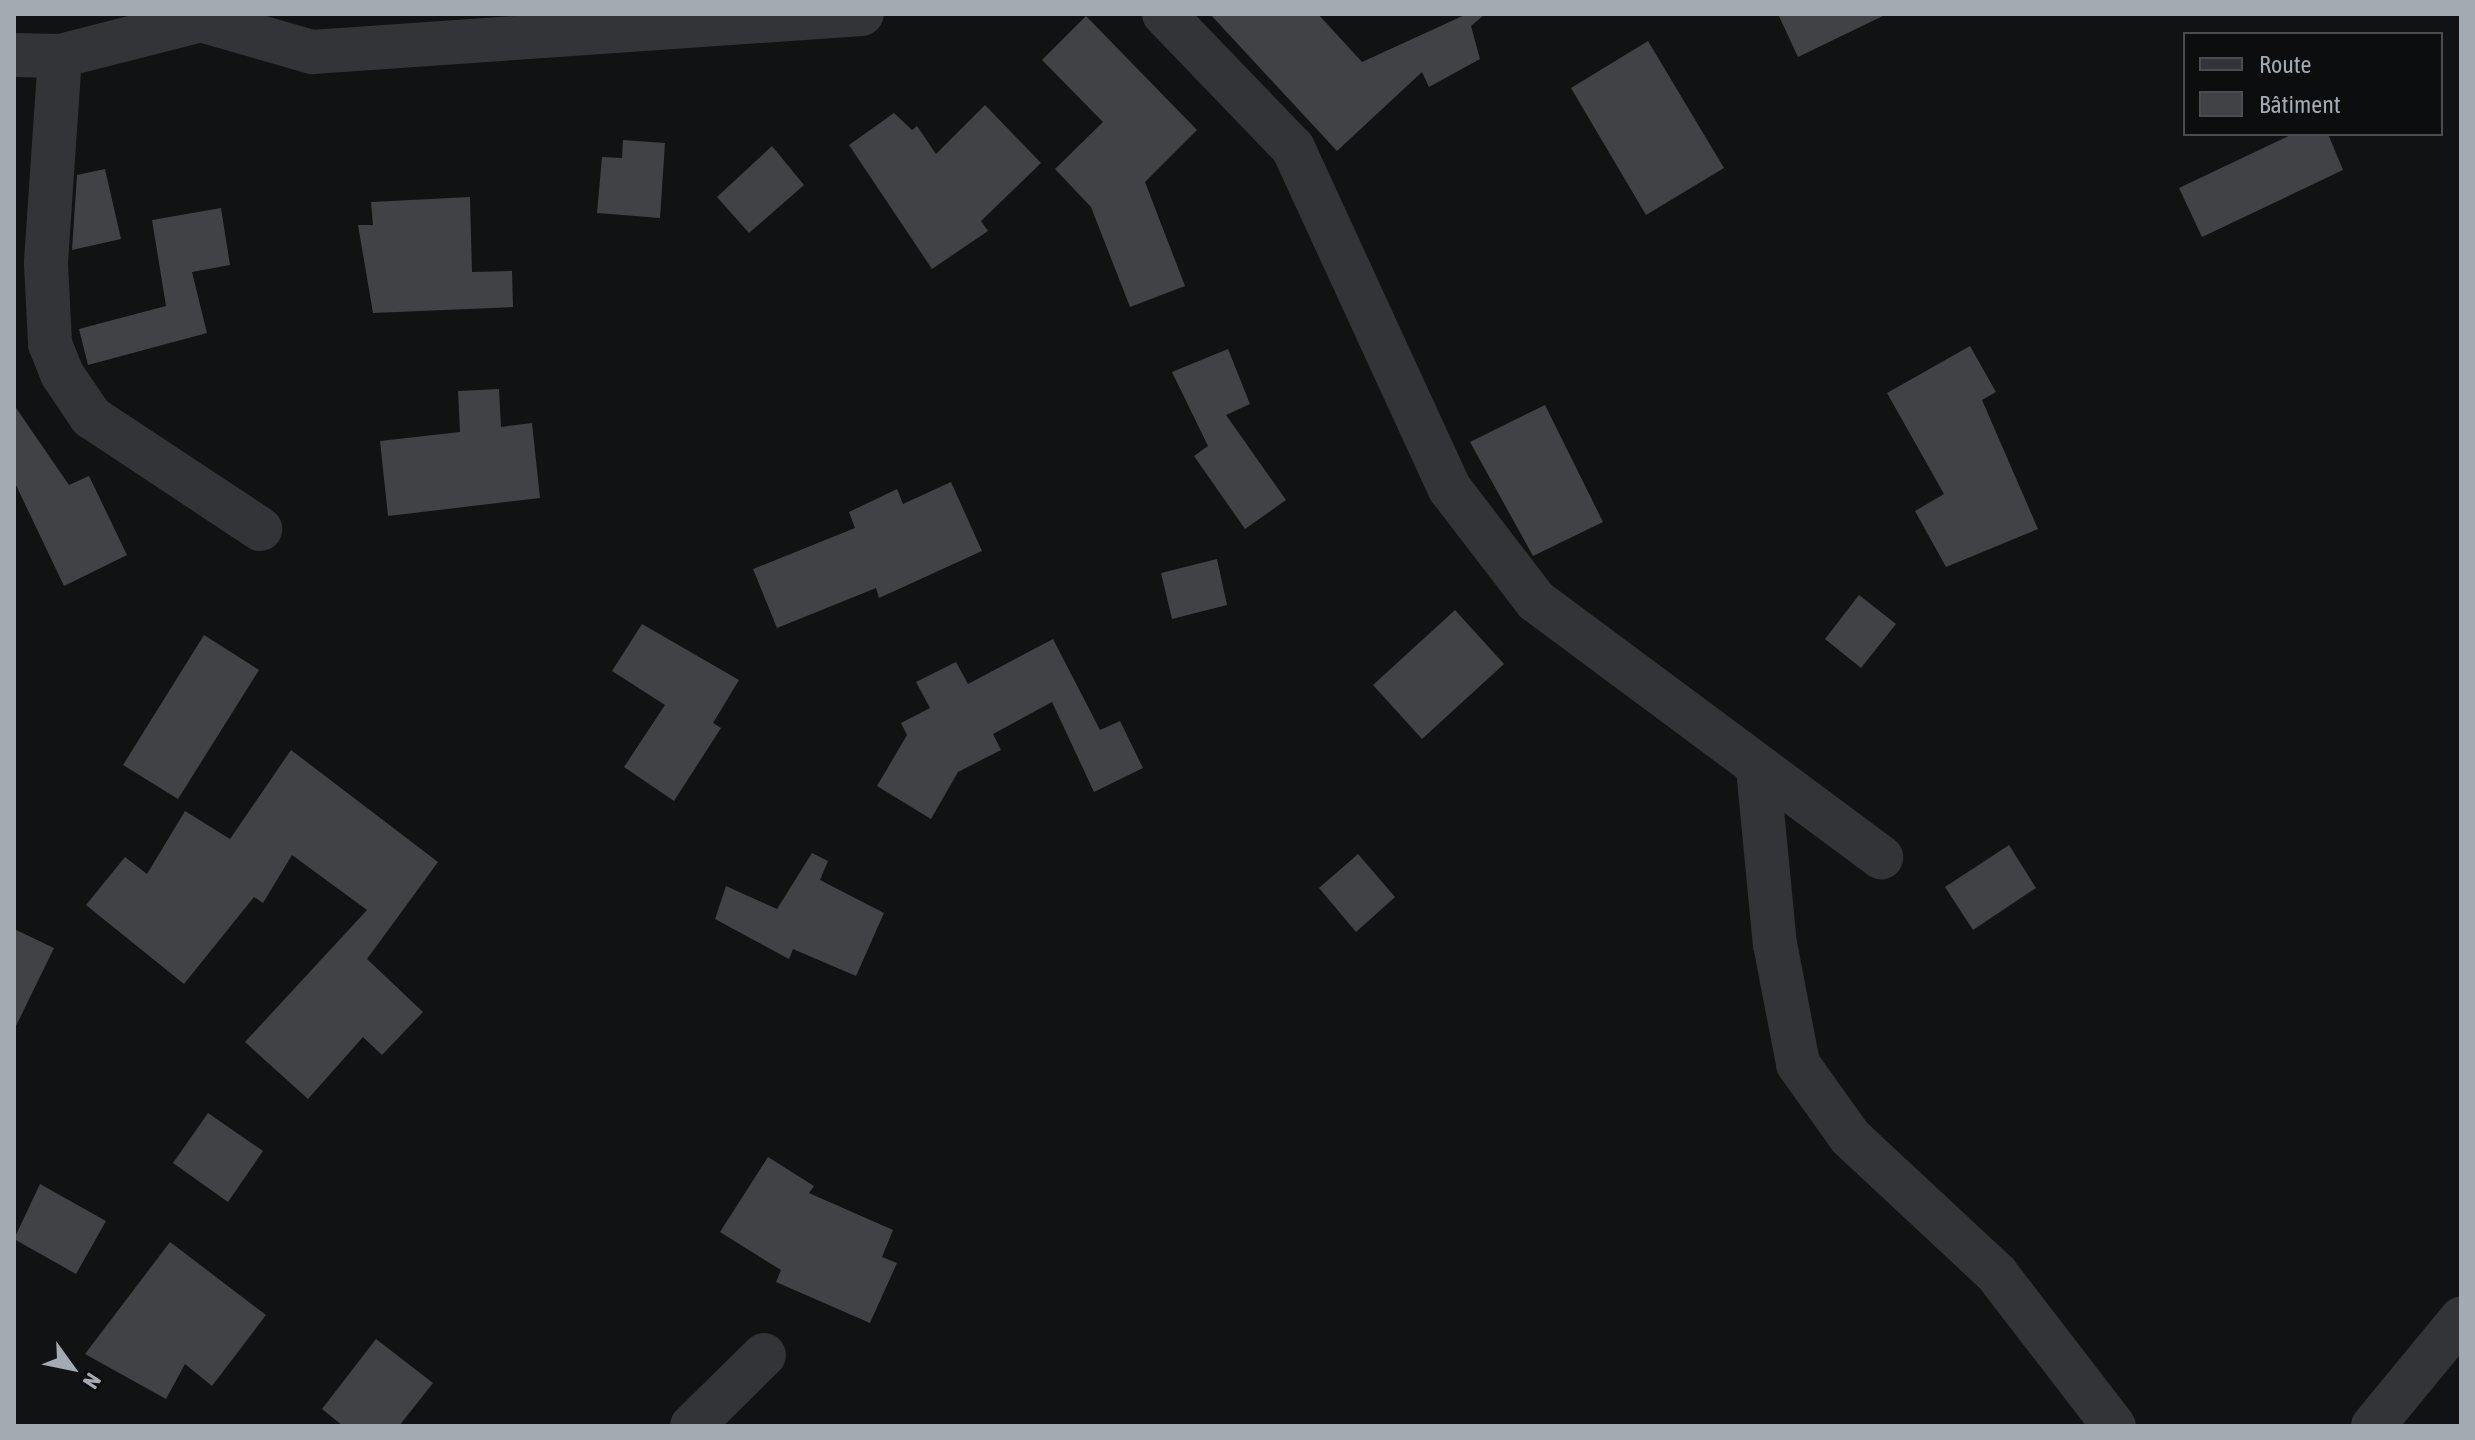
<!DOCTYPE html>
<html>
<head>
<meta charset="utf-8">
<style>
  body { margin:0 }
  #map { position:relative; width:2475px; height:1440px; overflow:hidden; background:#111213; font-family:"Asap Condensed",sans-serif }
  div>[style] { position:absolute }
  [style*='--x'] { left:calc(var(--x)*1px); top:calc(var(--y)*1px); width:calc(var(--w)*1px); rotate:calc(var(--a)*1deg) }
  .building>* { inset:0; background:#404246 }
  .minor>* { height:44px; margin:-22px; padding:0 22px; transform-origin:22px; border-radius:22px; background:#333437 }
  span { translate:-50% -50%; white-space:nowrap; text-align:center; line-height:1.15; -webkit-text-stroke:7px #0c0d0e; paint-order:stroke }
  .frame { position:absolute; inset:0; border:16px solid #a4aab2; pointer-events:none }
  .legend { position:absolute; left:2183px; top:32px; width:260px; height:104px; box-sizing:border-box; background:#0c0d0e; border:2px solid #494c50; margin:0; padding:10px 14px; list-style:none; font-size:24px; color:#a4aab2 }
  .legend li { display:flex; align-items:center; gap:16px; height:40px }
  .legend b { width:40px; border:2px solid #494c50 }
  .north { position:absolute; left:32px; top:1328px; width:80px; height:80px; -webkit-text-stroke:6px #0c0d0e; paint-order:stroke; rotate:123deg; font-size:22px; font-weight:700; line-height:32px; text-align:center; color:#a4aab2 }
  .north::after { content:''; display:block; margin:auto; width:28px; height:36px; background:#a4aab2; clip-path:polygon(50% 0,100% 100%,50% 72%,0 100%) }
</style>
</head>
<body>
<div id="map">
  <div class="building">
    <div style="clip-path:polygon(1210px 14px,1318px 14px,1362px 62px,1467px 14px,1485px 14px,1471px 26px,1480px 59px,1429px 87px,1422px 72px,1337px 151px)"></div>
    <div style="clip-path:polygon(1778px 14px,1887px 14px,1798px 57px)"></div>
    <div style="clip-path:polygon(1086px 16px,1197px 130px,1145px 182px,1185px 286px,1130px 307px,1091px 207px,1055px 169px,1103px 122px,1042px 60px)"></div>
    <div style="clip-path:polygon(1648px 41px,1724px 168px,1646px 215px,1571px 88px)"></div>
    <div style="clip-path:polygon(985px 105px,1041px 163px,981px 221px,988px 231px,932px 269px,849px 145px,894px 113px,912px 130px,917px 126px,936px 154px)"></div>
    <div style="clip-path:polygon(2293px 134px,2328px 134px,2343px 170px,2202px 237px,2179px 188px)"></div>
    <div style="clip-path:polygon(623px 140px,665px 143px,660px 218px,597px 213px,602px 157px,622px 158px)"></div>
    <div style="clip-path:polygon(772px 146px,804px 185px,749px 233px,717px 197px)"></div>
    <div style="clip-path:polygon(105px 169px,121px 239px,72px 250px,77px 175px)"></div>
    <div style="clip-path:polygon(470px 197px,472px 272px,512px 271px,513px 307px,373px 313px,358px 225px,373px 225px,371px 202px)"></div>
    <div style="clip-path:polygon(221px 208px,230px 265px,192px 272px,207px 333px,88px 365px,79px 329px,166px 306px,152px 220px)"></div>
    <div style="clip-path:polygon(1970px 346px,1996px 392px,1982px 400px,2038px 529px,1946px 567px,1915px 511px,1944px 494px,1887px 393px)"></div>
    <div style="clip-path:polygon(1228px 349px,1250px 404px,1226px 415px,1286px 500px,1245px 529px,1194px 456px,1208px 446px,1172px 372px)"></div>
    <div style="clip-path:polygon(499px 389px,501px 427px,532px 423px,540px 498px,388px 516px,380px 441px,460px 432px,458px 391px)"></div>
    <div style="clip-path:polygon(14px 405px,69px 485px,89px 476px,127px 555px,64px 586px,14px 481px)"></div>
    <div style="clip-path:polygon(1545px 405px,1603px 522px,1533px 556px,1470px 442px)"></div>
    <div style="clip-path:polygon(951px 482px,982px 551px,879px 598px,876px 588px,777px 628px,753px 569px,855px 528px,849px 512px,897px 489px,903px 504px)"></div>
    <div style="clip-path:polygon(1217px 559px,1227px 605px,1172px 619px,1161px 573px)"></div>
    <div style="clip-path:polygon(1859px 595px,1896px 624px,1861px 668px,1825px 639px)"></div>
    <div style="clip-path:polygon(1455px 610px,1504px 664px,1422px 739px,1373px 685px)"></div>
    <div style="clip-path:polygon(642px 624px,739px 680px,713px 723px,721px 728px,674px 801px,624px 767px,665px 705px,612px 671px)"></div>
    <div style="clip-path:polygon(204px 635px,259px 670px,178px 799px,123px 765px)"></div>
    <div style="clip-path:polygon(1053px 639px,1100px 730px,1120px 721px,1143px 768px,1094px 792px,1052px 702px,993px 734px,1001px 750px,958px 772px,931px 819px,877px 786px,907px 735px,901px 723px,930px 708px,916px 682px,956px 662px,968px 684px)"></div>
    <div style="clip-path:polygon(291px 750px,438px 862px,367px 959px,423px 1012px,382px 1055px,363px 1037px,308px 1099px,245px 1042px,367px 910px,292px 855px,263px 903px,254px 897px,184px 984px,86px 905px,125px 857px,147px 874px,185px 811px,230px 839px)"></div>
    <div style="clip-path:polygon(2009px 845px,2036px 888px,1973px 930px,1945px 887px)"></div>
    <div style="clip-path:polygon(812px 853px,828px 861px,820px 880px,884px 913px,856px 976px,793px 949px,789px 959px,715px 919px,726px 886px,777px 909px)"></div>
    <div style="clip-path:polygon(1358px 854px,1395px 897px,1356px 932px,1319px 888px)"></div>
    <div style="clip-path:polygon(14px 929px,54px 948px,14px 1030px)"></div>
    <div style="clip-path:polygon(208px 1113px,263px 1151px,228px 1202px,173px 1163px)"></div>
    <div style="clip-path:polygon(768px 1157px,814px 1186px,809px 1193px,893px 1230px,882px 1257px,897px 1263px,870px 1323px,776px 1282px,781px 1270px,720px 1232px)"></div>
    <div style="clip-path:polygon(40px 1184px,106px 1221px,76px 1274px,14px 1239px)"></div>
    <div style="clip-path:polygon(170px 1242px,266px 1315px,212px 1386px,185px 1364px,166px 1399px,85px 1354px)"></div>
    <div style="clip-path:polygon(376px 1339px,433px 1383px,399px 1426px,343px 1426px,322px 1409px)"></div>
  </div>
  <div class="minor">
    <div style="--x:1164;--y:14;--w:186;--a:46.1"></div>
    <div style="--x:1293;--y:148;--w:375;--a:65.3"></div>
    <div style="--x:1450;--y:489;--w:141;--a:52.5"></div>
    <div style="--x:1536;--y:601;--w:430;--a:36.6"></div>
    <div style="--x:14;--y:55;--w:46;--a:1.2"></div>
    <div style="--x:60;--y:56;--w:146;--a:-14.3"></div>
    <div style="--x:201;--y:20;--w:116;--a:16.1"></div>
    <div style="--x:312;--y:52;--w:551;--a:-3.95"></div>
    <div style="--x:60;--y:56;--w:208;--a:93.9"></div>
    <div style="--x:46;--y:264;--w:80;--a:87.1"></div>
    <div style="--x:50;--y:344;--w:32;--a:68"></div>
    <div style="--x:62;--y:374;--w:52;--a:56"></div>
    <div style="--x:91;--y:417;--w:203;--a:33.5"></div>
    <div style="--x:1758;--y:769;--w:176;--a:84.5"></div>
    <div style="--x:1775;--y:944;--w:122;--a:79.1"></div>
    <div style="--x:1798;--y:1064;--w:90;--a:54.5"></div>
    <div style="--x:1850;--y:1137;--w:200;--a:43"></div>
    <div style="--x:1996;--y:1273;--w:193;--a:52.4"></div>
    <div style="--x:692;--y:1426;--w:101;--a:-44.6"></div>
    <div style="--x:2373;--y:1426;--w:139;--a:-50.6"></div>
  </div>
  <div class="frame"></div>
  <ul class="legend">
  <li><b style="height:10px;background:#333437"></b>Route</li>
  <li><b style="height:22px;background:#404246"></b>Bâtiment</li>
  </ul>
  <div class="north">N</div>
</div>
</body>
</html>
